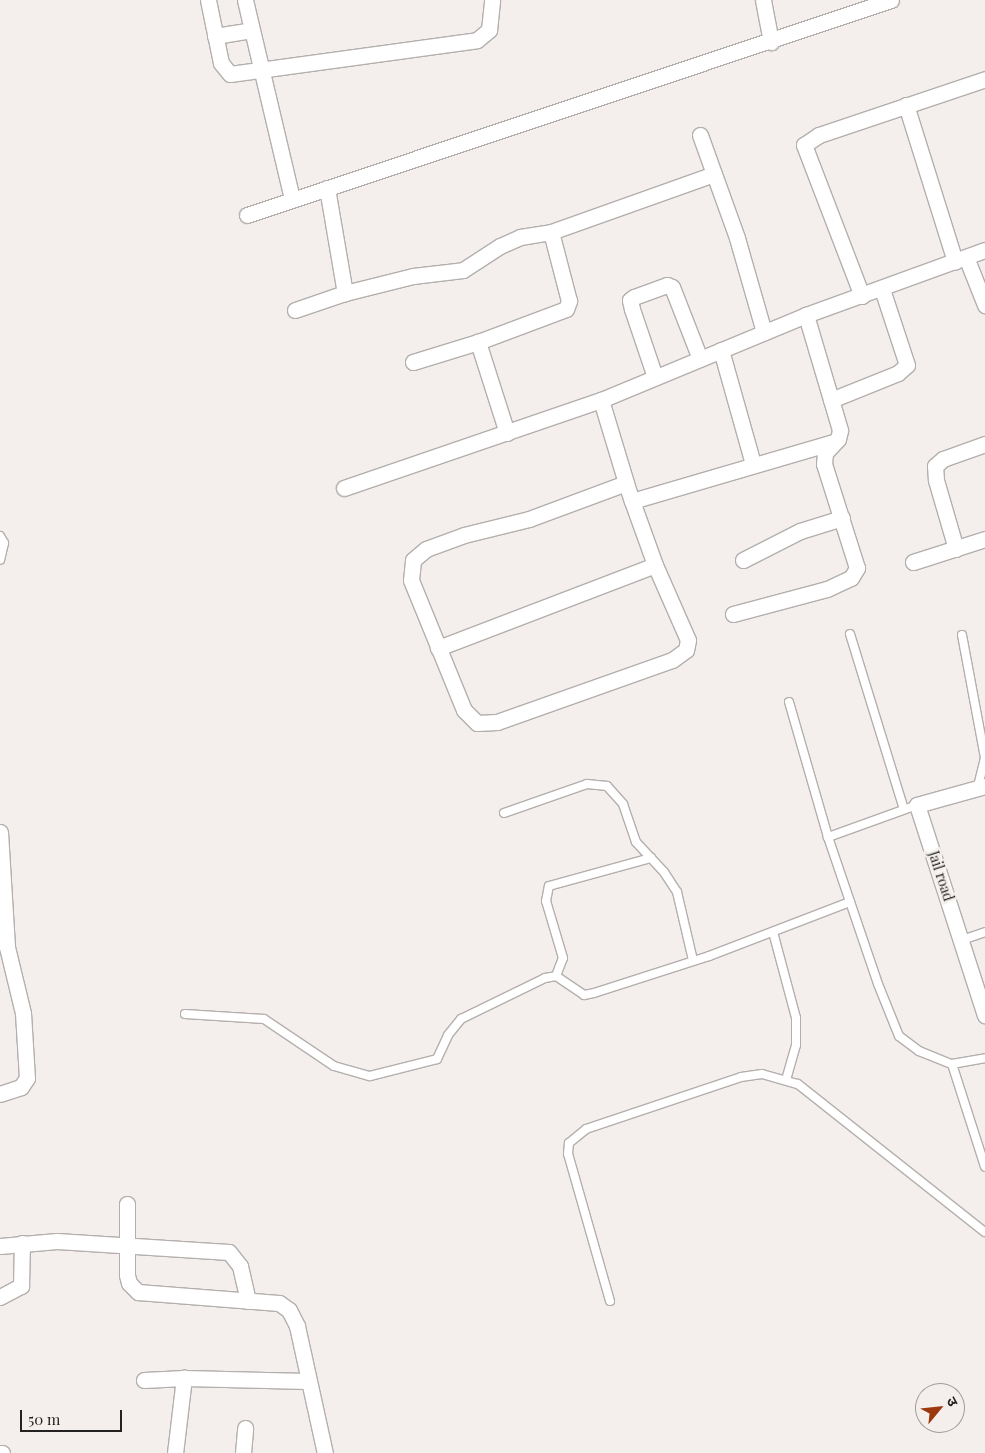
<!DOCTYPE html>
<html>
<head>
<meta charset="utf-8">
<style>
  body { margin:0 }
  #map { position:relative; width:985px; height:1453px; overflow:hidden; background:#f4efed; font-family:"Playfair Display","Noto Sans Devanagari",serif }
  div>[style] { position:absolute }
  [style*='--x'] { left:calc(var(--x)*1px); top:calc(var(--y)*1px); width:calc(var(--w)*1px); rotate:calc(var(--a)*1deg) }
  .roads { filter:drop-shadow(1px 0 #b4afad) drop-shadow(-1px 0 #b4afad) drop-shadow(0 1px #b4afad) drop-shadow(0 -1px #b4afad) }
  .service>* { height:8px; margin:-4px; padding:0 4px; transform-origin:4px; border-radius:4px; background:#fff }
  .minor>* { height:15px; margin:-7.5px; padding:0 7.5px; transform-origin:7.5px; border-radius:7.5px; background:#fff }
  span { translate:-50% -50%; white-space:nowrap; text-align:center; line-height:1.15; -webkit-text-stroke:5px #f4efed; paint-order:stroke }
  .street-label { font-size:14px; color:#232121 }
  .north { position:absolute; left:915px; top:1383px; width:50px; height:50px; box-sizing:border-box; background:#f4efed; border:1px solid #a09d9b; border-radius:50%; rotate:62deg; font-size:14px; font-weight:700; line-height:20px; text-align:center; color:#232121 }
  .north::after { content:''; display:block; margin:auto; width:18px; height:22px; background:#9d370d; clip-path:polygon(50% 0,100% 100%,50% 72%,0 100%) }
  .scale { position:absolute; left:20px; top:1410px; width:102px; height:22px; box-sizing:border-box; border:2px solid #232121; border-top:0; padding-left:6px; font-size:15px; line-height:18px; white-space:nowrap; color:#232121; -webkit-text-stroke:4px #f4efed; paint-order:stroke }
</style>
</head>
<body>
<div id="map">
  <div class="roads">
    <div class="service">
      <div style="--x:0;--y:536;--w:8;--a:60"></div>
      <div style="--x:4;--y:543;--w:17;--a:103"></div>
      <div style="--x:850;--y:634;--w:183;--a:72.9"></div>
      <div style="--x:962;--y:635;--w:125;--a:79.4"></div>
      <div style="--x:985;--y:758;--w:30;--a:104"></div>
      <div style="--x:789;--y:702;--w:141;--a:73.9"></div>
      <div style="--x:917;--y:805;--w:95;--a:160.2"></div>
      <div style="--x:828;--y:837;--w:155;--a:71.2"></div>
      <div style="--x:878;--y:984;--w:56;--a:68"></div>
      <div style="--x:899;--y:1036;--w:25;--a:37"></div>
      <div style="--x:919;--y:1051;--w:35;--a:22"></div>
      <div style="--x:952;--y:1064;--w:34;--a:-10"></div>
      <div style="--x:504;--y:813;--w:88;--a:-19.3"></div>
      <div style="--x:587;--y:784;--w:20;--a:6"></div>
      <div style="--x:607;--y:786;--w:24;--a:48"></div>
      <div style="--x:623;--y:804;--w:40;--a:71.1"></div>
      <div style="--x:636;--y:842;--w:41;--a:47"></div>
      <div style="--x:664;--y:872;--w:24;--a:57"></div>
      <div style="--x:677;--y:892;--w:70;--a:76.8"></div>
      <div style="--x:773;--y:932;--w:89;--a:75"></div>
      <div style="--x:796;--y:1018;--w:27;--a:90"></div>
      <div style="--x:796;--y:1045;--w:36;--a:106"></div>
      <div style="--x:962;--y:940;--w:24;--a:-19"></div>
      <div style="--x:556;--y:976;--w:19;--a:-69"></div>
      <div style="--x:563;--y:958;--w:59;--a:-106.6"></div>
      <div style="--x:546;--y:901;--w:15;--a:-79"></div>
      <div style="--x:549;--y:886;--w:106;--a:-15.4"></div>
      <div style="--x:185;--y:1014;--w:79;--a:3.6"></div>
      <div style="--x:264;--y:1019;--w:84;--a:33.9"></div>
      <div style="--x:334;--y:1066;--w:37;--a:16"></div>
      <div style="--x:370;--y:1076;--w:69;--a:-14.2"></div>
      <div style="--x:437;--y:1059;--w:26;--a:-65"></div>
      <div style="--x:448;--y:1035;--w:21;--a:-51"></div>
      <div style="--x:461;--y:1019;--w:93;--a:-26"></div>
      <div style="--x:545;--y:978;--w:11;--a:-10"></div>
      <div style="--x:556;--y:976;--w:34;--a:34"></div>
      <div style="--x:584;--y:995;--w:10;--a:-11"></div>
      <div style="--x:594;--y:993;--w:121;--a:-17.8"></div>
      <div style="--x:709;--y:956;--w:151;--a:-21"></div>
      <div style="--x:952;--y:1064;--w:108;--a:72.2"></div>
      <div style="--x:610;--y:1301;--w:153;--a:-105.9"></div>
      <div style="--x:568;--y:1154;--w:11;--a:-85"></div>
      <div style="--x:569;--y:1143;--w:22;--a:-39"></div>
      <div style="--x:586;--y:1129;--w:163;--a:-18.5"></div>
      <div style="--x:741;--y:1077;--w:21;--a:-8"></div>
      <div style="--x:762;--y:1074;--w:37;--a:16"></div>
      <div style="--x:798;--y:1084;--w:238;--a:38.4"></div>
    </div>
    <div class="minor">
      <div style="--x:208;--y:0;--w:64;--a:78.3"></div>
      <div style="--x:221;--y:63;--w:14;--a:51"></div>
      <div style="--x:230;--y:74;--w:249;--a:-7.8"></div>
      <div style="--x:477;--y:40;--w:16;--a:-40"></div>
      <div style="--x:489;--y:30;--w:30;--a:-84"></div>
      <div style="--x:245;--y:0;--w:204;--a:76.7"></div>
      <div style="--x:763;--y:0;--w:43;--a:79.2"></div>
      <div style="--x:215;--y:36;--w:37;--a:-9"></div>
      <div style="--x:906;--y:105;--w:164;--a:72.6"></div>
      <div style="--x:700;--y:135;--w:109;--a:70.2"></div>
      <div style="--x:737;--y:238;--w:98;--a:74"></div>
      <div style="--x:327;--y:188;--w:107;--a:80.3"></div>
      <div style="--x:247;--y:215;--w:679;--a:-18.46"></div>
      <div style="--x:966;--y:257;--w:52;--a:68.4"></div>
      <div style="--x:862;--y:296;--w:162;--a:-111"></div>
      <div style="--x:804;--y:145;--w:18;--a:-34"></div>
      <div style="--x:819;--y:135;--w:175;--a:-18.6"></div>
      <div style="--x:295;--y:310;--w:53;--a:-18.8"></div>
      <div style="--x:345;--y:293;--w:70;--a:-14"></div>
      <div style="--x:413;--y:276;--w:50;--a:-6.8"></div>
      <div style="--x:463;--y:270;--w:44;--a:-33"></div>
      <div style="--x:500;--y:246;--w:22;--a:-24"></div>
      <div style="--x:520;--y:237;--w:31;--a:-9"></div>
      <div style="--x:551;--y:232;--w:173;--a:-19.6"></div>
      <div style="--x:721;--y:350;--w:118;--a:74.3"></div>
      <div style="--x:413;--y:362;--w:68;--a:-17.1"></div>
      <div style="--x:655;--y:377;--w:72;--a:-108.7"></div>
      <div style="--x:632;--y:309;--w:9;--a:-103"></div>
      <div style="--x:630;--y:300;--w:5;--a:-37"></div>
      <div style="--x:634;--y:297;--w:35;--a:-20"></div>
      <div style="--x:667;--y:285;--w:5;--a:22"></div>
      <div style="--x:672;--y:287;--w:77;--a:68.7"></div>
      <div style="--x:601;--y:400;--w:87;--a:73.2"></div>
      <div style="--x:626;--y:483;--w:19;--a:72"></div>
      <div style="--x:632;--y:501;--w:68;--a:70.2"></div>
      <div style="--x:655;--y:565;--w:82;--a:66.3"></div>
      <div style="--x:688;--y:640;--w:10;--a:101"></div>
      <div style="--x:686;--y:650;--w:17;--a:144"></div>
      <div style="--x:672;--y:660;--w:186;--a:160.5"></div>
      <div style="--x:497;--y:722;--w:20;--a:177"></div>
      <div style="--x:477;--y:723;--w:18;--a:-135"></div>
      <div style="--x:464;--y:710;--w:140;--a:-112.2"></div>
      <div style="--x:411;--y:580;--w:20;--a:-84"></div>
      <div style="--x:413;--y:560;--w:17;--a:-40"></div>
      <div style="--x:426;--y:549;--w:40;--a:-20.2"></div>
      <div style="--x:464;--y:535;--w:67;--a:-13.8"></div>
      <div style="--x:529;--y:519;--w:103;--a:-20.4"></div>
      <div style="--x:831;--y:400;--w:72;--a:-21.9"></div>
      <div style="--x:898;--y:373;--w:12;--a:-42"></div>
      <div style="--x:907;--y:365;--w:80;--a:-108.2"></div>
      <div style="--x:507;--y:433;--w:96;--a:-107.7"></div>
      <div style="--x:478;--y:342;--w:94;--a:-20.6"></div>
      <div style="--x:566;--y:309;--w:9;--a:-69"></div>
      <div style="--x:569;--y:301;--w:71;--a:-104.6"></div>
      <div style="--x:344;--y:488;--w:272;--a:-18.9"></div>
      <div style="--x:601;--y:400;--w:222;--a:-22.5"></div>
      <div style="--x:806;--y:315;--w:190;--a:-20"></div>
      <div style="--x:632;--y:501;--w:210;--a:-16.3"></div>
      <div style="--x:956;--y:549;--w:72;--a:-106.2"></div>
      <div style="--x:936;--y:480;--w:14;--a:-94"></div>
      <div style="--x:935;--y:466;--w:11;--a:-41"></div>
      <div style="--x:943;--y:459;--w:45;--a:-19.7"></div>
      <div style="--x:743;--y:560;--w:64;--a:-27"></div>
      <div style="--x:800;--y:531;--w:44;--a:-17.2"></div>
      <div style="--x:913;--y:562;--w:76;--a:-17.7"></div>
      <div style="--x:733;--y:614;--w:97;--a:-14.9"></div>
      <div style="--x:827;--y:589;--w:26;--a:-25"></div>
      <div style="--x:851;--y:578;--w:12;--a:-59"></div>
      <div style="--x:857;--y:568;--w:109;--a:-107.6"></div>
      <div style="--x:824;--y:464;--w:11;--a:-85"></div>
      <div style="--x:825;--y:453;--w:19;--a:-47"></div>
      <div style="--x:838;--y:439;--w:9;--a:-77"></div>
      <div style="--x:840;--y:430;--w:120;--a:-106.5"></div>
      <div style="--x:438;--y:648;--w:232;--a:-20.9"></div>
      <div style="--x:985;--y:786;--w:71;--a:164.4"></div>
      <div style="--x:917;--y:805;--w:221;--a:72.1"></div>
      <div style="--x:0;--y:832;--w:115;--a:86.5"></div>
      <div style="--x:7;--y:947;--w:68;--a:76.4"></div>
      <div style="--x:23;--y:1013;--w:65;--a:86.5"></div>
      <div style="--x:27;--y:1078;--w:11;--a:124"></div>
      <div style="--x:21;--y:1087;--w:22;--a:162"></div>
      <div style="--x:127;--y:1204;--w:71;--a:90"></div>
      <div style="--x:127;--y:1275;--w:8;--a:76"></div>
      <div style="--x:129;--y:1283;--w:13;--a:45"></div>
      <div style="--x:138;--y:1292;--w:141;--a:4.5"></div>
      <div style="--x:279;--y:1303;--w:12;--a:35"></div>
      <div style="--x:289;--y:1310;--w:18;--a:63"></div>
      <div style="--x:297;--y:1326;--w:130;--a:77.6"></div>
      <div style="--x:0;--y:1246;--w:57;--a:-5"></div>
      <div style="--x:57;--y:1241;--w:172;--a:3.7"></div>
      <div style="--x:229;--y:1252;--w:18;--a:52"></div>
      <div style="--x:240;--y:1266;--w:36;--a:77"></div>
      <div style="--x:0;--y:1297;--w:24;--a:-28"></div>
      <div style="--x:21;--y:1286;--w:43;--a:-88.7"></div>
      <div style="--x:144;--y:1380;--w:40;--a:-2.9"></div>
      <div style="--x:0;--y:1453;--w:2;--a:0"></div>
      <div style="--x:175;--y:1453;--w:76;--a:-83.2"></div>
      <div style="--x:184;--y:1378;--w:123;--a:1.4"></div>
      <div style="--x:243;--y:1453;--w:25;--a:-85"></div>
    </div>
  </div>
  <div class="street-label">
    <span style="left:941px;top:876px;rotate:72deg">Jail road</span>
  </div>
  <div class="north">उ</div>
  <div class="scale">50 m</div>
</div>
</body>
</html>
